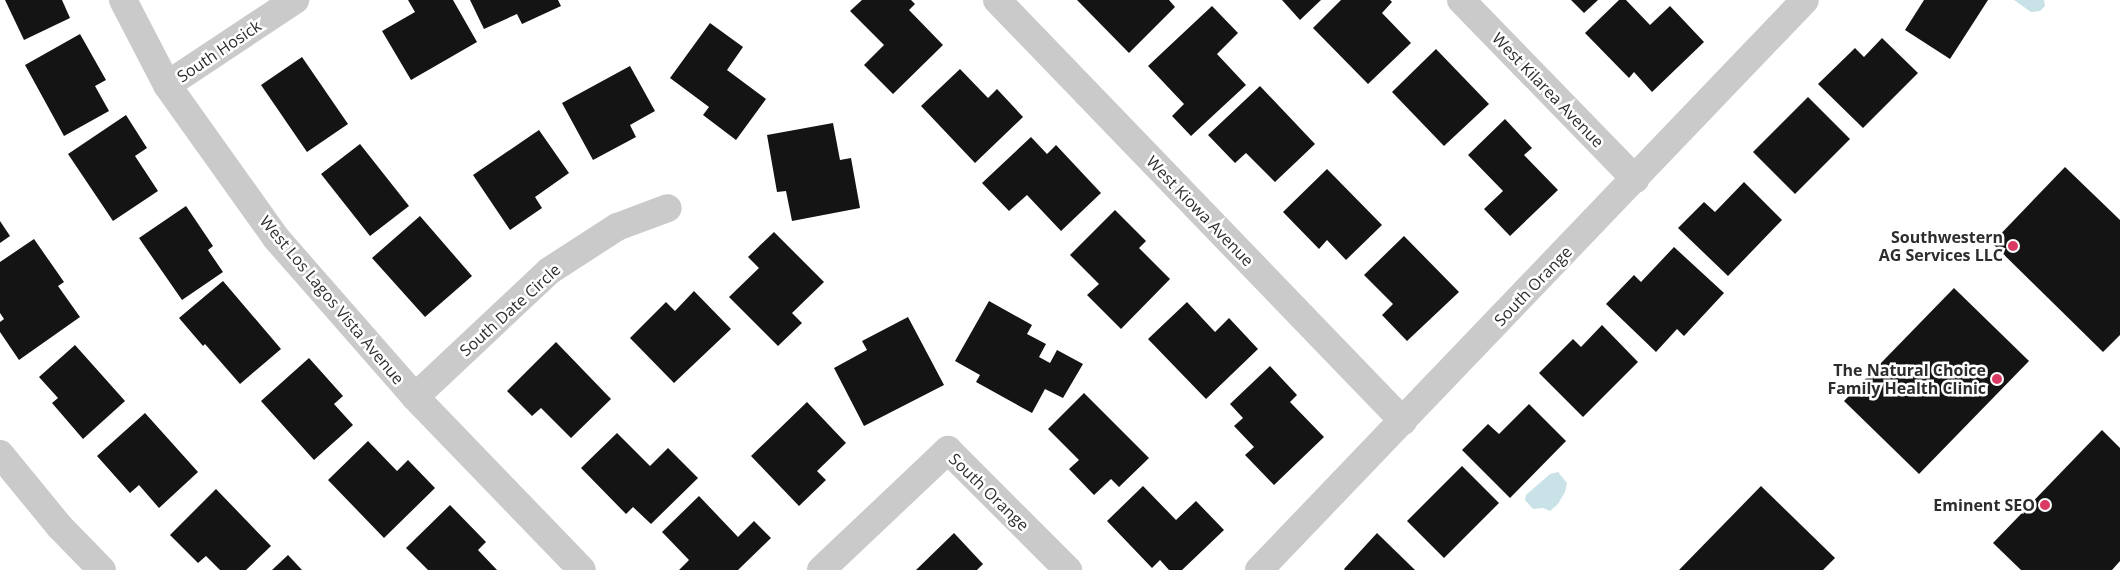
<!DOCTYPE html>
<html>
<head>
<meta charset="utf-8">
<style>
  body { margin:0 }
  #map { position:relative; width:2120px; height:570px; overflow:hidden; background:#fff; font-family:"Open Sans",sans-serif }
  div>[style] { position:absolute }
  [style*='--x'] { left:calc(var(--x)*1px); top:calc(var(--y)*1px); width:calc(var(--w)*1px); rotate:calc(var(--a)*1deg) }
  .water>* { inset:0; background:#c8e2e8 }
  .building>* { inset:0; background:#141414 }
  .street>* { height:28px; margin:-14px; padding:0 14px; transform-origin:14px; border-radius:14px; background:#cacaca }
  .dots>* { width:14px; height:14px; translate:-50% -50%; box-sizing:border-box; border:2px solid #fff; border-radius:50% }
  span { translate:-50% -50%; white-space:nowrap; text-align:center; line-height:1.15; -webkit-text-stroke:5px #fff; paint-order:stroke }
  .street-label { font-size:16px; color:#2d2d2d }
  .poi-label { font-size:16px; color:#2d2d2d; font-weight:700 }
  .right { translate:-100% -50%; text-align:right }
</style>
</head>
<body>
<div id="map">
  <div class="water">
    <div style="clip-path:polygon(2014px 0,2044px 0,2045px 6px,2040px 11px,2031px 12px)"></div>
    <div style="clip-path:polygon(1558px 472px,1567px 483px,1565px 492px,1558px 504px,1550px 511px,1543px 508px,1533px 509px,1525px 500px,1526px 495px,1550px 474px)"></div>
  </div>
  <div class="building">
    <div style="clip-path:polygon(5px 0,62px 0,70px 18px,24px 40px)"></div>
    <div style="clip-path:polygon(408px 0,453px 0,477px 42px,411px 80px,382px 31px,415px 12px)"></div>
    <div style="clip-path:polygon(470px 0,558px 0,561px 6px,522px 24px,517px 14px,484px 29px)"></div>
    <div style="clip-path:polygon(862px 0,911px 0,915px 4px,909px 10px,943px 45px,893px 94px,864px 65px,884px 45px,850px 11px)"></div>
    <div style="clip-path:polygon(1077px 0,1169px 0,1175px 7px,1129px 53px)"></div>
    <div style="clip-path:polygon(1282px 0,1321px 0,1300px 20px)"></div>
    <div style="clip-path:polygon(1341px 0,1390px 0,1392px 2px,1382px 13px,1411px 43px,1368px 84px,1313px 28px)"></div>
    <div style="clip-path:polygon(1571px 0,1598px 0,1584px 13px)"></div>
    <div style="clip-path:polygon(1619px 0,1626px 0,1650px 25px,1670px 6px,1704px 42px,1652px 92px,1634px 72px,1629px 78px,1585px 33px)"></div>
    <div style="clip-path:polygon(1924px 0,1988px 0,1950px 59px,1905px 30px)"></div>
    <div style="clip-path:polygon(1212px 6px,1238px 33px,1217px 54px,1246px 85px,1191px 136px,1172px 116px,1184px 104px,1148px 66px)"></div>
    <div style="clip-path:polygon(710px 23px,743px 47px,727px 70px,766px 99px,736px 140px,703px 115px,709px 107px,670px 78px)"></div>
    <div style="clip-path:polygon(80px 34px,106px 80px,95px 86px,109px 111px,64px 136px,25px 65px)"></div>
    <div style="clip-path:polygon(1882px 38px,1918px 73px,1863px 128px,1818px 84px,1855px 48px,1864px 57px)"></div>
    <div style="clip-path:polygon(1436px 49px,1489px 104px,1444px 146px,1392px 92px)"></div>
    <div style="clip-path:polygon(302px 57px,348px 124px,307px 152px,261px 85px)"></div>
    <div style="clip-path:polygon(630px 66px,655px 111px,630px 125px,636px 137px,593px 160px,562px 103px)"></div>
    <div style="clip-path:polygon(960px 69px,988px 98px,997px 89px,1023px 117px,975px 163px,921px 106px)"></div>
    <div style="clip-path:polygon(1260px 86px,1315px 144px,1275px 182px,1246px 153px,1235px 163px,1208px 135px)"></div>
    <div style="clip-path:polygon(1808px 97px,1850px 139px,1795px 194px,1753px 152px)"></div>
    <div style="clip-path:polygon(126px 115px,147px 148px,135px 156px,158px 191px,113px 221px,68px 154px)"></div>
    <div style="clip-path:polygon(1505px 119px,1532px 148px,1524px 155px,1558px 190px,1510px 236px,1484px 209px,1503px 191px,1468px 155px)"></div>
    <div style="clip-path:polygon(833px 123px,840px 160px,851px 158px,860px 208px,792px 221px,786px 191px,777px 192px,767px 135px)"></div>
    <div style="clip-path:polygon(539px 130px,569px 173px,535px 197px,542px 208px,510px 230px,473px 175px)"></div>
    <div style="clip-path:polygon(1031px 137px,1047px 154px,1056px 145px,1101px 193px,1061px 231px,1027px 195px,1009px 211px,982px 183px)"></div>
    <div style="clip-path:polygon(360px 144px,409px 206px,370px 236px,321px 174px)"></div>
    <div style="clip-path:polygon(2065px 167px,2120px 220px,2120px 335px,2103px 352px,1992px 243px)"></div>
    <div style="clip-path:polygon(1327px 169px,1382px 225px,1346px 260px,1327px 240px,1319px 249px,1283px 212px)"></div>
    <div style="clip-path:polygon(1744px 182px,1782px 220px,1728px 276px,1678px 228px,1704px 202px,1715px 212px)"></div>
    <div style="clip-path:polygon(186px 206px,213px 246px,208px 250px,223px 272px,182px 300px,139px 238px)"></div>
    <div style="clip-path:polygon(1115px 210px,1146px 241px,1139px 248px,1170px 279px,1121px 329px,1087px 295px,1099px 284px,1070px 255px)"></div>
    <div style="clip-path:polygon(420px 216px,472px 276px,425px 317px,372px 258px)"></div>
    <div style="clip-path:polygon(0 221px,10px 236px,0 243px)"></div>
    <div style="clip-path:polygon(774px 232px,824px 282px,792px 313px,802px 323px,778px 346px,729px 297px,759px 268px,748px 257px)"></div>
    <div style="clip-path:polygon(1404px 236px,1459px 292px,1407px 341px,1382px 315px,1393px 304px,1364px 275px)"></div>
    <div style="clip-path:polygon(34px 239px,64px 282px,58px 286px,80px 317px,19px 360px,0 332px,0 322px,4px 319px,0 313px,0 262px)"></div>
    <div style="clip-path:polygon(1674px 247px,1724px 293px,1684px 336px,1677px 329px,1656px 352px,1606px 304px,1634px 275px,1641px 282px)"></div>
    <div style="clip-path:polygon(223px 281px,281px 349px,240px 384px,205px 344px,203px 346px,179px 318px)"></div>
    <div style="clip-path:polygon(1954px 288px,2029px 361px,1919px 474px,1844px 401px)"></div>
    <div style="clip-path:polygon(694px 291px,731px 329px,674px 383px,630px 338px,666px 302px,675px 311px)"></div>
    <div style="clip-path:polygon(989px 301px,1032px 325px,1027px 334px,1046px 344px,1039px 357px,1050px 363px,1057px 350px,1083px 364px,1063px 398px,1045px 389px,1032px 413px,976px 382px,980px 375px,955px 361px)"></div>
    <div style="clip-path:polygon(1187px 302px,1215px 332px,1229px 318px,1258px 349px,1206px 399px,1148px 339px)"></div>
    <div style="clip-path:polygon(908px 317px,944px 385px,864px 426px,834px 368px,867px 350px,862px 341px)"></div>
    <div style="clip-path:polygon(1602px 325px,1638px 362px,1583px 417px,1539px 373px,1573px 339px,1581px 347px)"></div>
    <div style="clip-path:polygon(556px 342px,611px 399px,571px 438px,541px 408px,532px 416px,507px 391px)"></div>
    <div style="clip-path:polygon(75px 345px,125px 401px,83px 439px,52px 403px,58px 398px,39px 377px)"></div>
    <div style="clip-path:polygon(309px 358px,343px 396px,334px 404px,353px 425px,314px 460px,261px 401px)"></div>
    <div style="clip-path:polygon(1270px 366px,1297px 395px,1290px 402px,1324px 437px,1274px 485px,1245px 455px,1254px 447px,1234px 426px,1243px 418px,1230px 404px)"></div>
    <div style="clip-path:polygon(1084px 393px,1149px 458px,1119px 487px,1111px 479px,1094px 495px,1069px 469px,1079px 460px,1048px 429px)"></div>
    <div style="clip-path:polygon(807px 402px,846px 443px,817px 471px,826px 480px,799px 506px,751px 456px)"></div>
    <div style="clip-path:polygon(1529px 404px,1566px 441px,1510px 498px,1462px 450px,1488px 424px,1499px 434px)"></div>
    <div style="clip-path:polygon(145px 413px,198px 472px,159px 508px,139px 485px,130px 493px,97px 456px)"></div>
    <div style="clip-path:polygon(2102px 430px,2120px 448px,2120px 561px,2112px 570px,2021px 570px,1993px 543px)"></div>
    <div style="clip-path:polygon(617px 433px,650px 466px,668px 448px,698px 478px,651px 524px,633px 507px,626px 514px,581px 468px)"></div>
    <div style="clip-path:polygon(368px 441px,397px 471px,408px 460px,435px 488px,384px 538px,328px 480px)"></div>
    <div style="clip-path:polygon(1462px 466px,1499px 503px,1444px 558px,1407px 521px)"></div>
    <div style="clip-path:polygon(1143px 486px,1176px 520px,1196px 501px,1224px 530px,1182px 570px,1169px 570px,1160px 560px,1152px 568px,1107px 521px)"></div>
    <div style="clip-path:polygon(1761px 486px,1835px 558px,1823px 570px,1679px 570px)"></div>
    <div style="clip-path:polygon(216px 489px,271px 546px,246px 570px,220px 570px,206px 556px,198px 563px,170px 535px)"></div>
    <div style="clip-path:polygon(699px 496px,738px 537px,754px 521px,771px 538px,738px 570px,679px 570px,689px 560px,662px 532px)"></div>
    <div style="clip-path:polygon(450px 505px,486px 542px,478px 550px,497px 570px,428px 570px,406px 548px)"></div>
    <div style="clip-path:polygon(954px 533px,983px 564px,977px 570px,916px 570px)"></div>
    <div style="clip-path:polygon(1377px 533px,1415px 570px,1345px 570px,1344px 569px)"></div>
    <div style="clip-path:polygon(288px 555px,302px 570px,272px 570px)"></div>
  </div>
  <div class="street">
    <div style="--x:123;--y:0;--w:96;--a:62.6"></div>
    <div style="--x:167;--y:85;--w:188;--a:54.5"></div>
    <div style="--x:276;--y:238;--w:211;--a:48.8"></div>
    <div style="--x:415;--y:397;--w:240;--a:46"></div>
    <div style="--x:997;--y:0;--w:585;--a:46.04"></div>
    <div style="--x:1461;--y:0;--w:250;--a:45.8"></div>
    <div style="--x:167;--y:85;--w:154;--a:-33.6"></div>
    <div style="--x:415;--y:397;--w:184;--a:-43.2"></div>
    <div style="--x:549;--y:271;--w:81;--a:-32.9"></div>
    <div style="--x:617;--y:227;--w:54;--a:-20.4"></div>
    <div style="--x:0;--y:454;--w:94;--a:50.6"></div>
    <div style="--x:60;--y:527;--w:60;--a:45.7"></div>
    <div style="--x:821;--y:570;--w:175;--a:-43.4"></div>
    <div style="--x:948;--y:450;--w:170;--a:45"></div>
    <div style="--x:1259;--y:570;--w:789;--a:-46.23"></div>
  </div>
  <div class="dots">
    <div style="left:2013px;top:246px;background:#d93962"></div>
    <div style="left:1997px;top:379px;background:#d93962"></div>
    <div style="left:2045px;top:505px;background:#d93962"></div>
  </div>
  <div class="street-label">
    <span style="left:219px;top:51px;rotate:-34deg">South Hosick</span>
    <span style="left:1548px;top:90px;rotate:46deg">West Kilarea Avenue</span>
    <span style="left:1200px;top:211px;rotate:46deg">West Kiowa Avenue</span>
    <span style="left:1533px;top:286px;rotate:-46deg">South Orange</span>
    <span style="left:332px;top:300px;rotate:50deg">West Los Lagos Vista Avenue</span>
    <span style="left:510px;top:310px;rotate:-42deg">South Date Circle</span>
    <span style="left:989px;top:492px;rotate:44deg">South Orange</span>
  </div>
  <div class="poi-label">
    <span class="right" style="left:2003px;top:246px">Southwestern<br>AG Services LLC</span>
    <span class="right" style="left:1986px;top:379px">The Natural Choice<br>Family Health Clinic</span>
    <span class="right" style="left:2035px;top:505px">Eminent SEO</span>
  </div>
</div>
</body>
</html>
